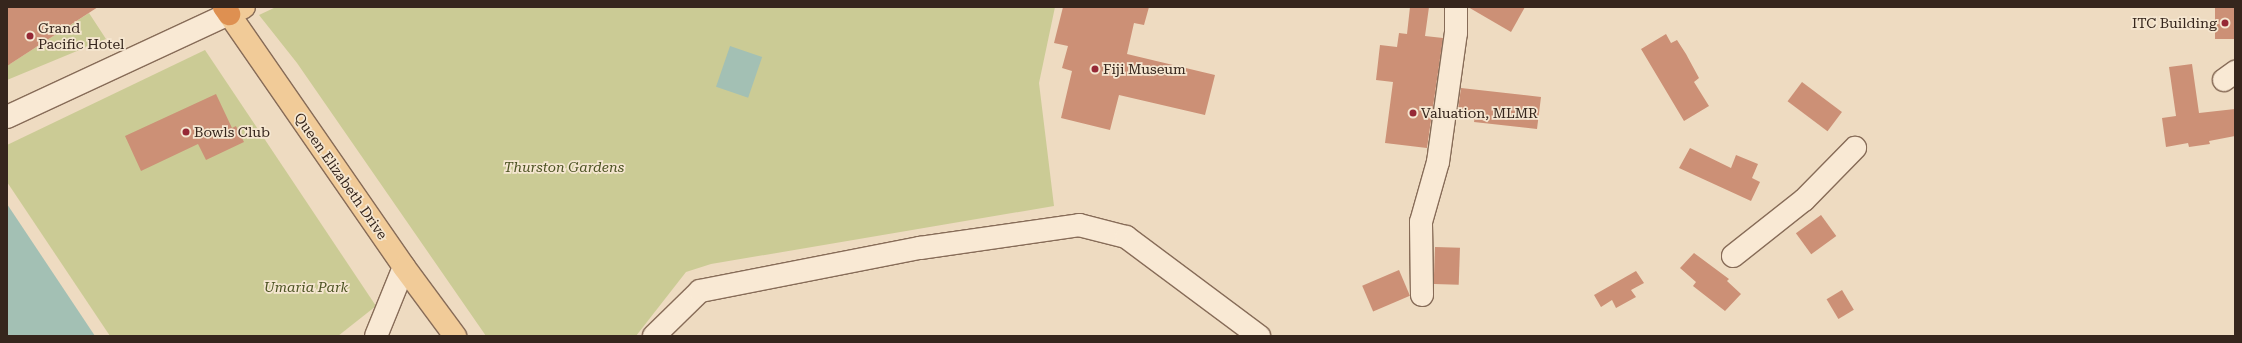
<!DOCTYPE html>
<style>
body{margin:0}
#map{position:relative;width:2242px;height:343px;overflow:hidden;background:#eedbc1;font-family:"Roboto Serif",serif}
div>[style]{position:absolute}
.green>*{inset:0;background:#cbcb95}
.water>*{inset:0;background:#a3c0b4;transform-origin:0 0}
.building>*{inset:0;background:#cc9076;transform-origin:0 0}
.roads{filter:drop-shadow(1px 0 #876c58) drop-shadow(-1px 0 #876c58) drop-shadow(0 1px #876c58) drop-shadow(0 -1px #876c58)}
.minor>*{height:22px;margin:-11px;padding:0 11px;transform-origin:11px;border-radius:11px;background:#f9e9d4}
.major>*{height:22px;margin:-11px;padding:0 11px;transform-origin:11px;border-radius:11px;background:#f1cb98}
.highway>*{height:22px;margin:-11px;padding:0 11px;transform-origin:11px;border-radius:11px;background:#de9051}
.dots>*{width:11px;height:11px;translate:-50% -50%;box-sizing:border-box;border:2px solid #f5e6d0;border-radius:50%}
span{translate:-50% -50%;white-space:nowrap;text-align:center;line-height:1.15;-webkit-text-stroke:3.5px #f5e6d0;paint-order:stroke}
.poi-label{font-size:14px;color:#36261d}
.right{translate:-100% -50%;text-align:right}
.left{translate:0 -50%;text-align:left}
.park-label{font-size:14px;color:#4c5323;font-style:italic}
.street-label{font-size:14px;color:#36261d}
.frame{position:absolute;inset:0;border:8px solid #36261d;pointer-events:none}
</style>
<div id="map">
<div class="green">
<i style="clip-path:polygon(276px 7px,1055px 7px,1039px 83px,1054px 206px,711px 264px,686px 272px,636px 336px,486px 336px,297px 63px,259px 15px)"></i>
<i style="clip-path:polygon(89px 13px,106px 39px,7px 80px,7px 60px,10px 64px)"></i>
<i style="clip-path:polygon(205px 50px,376px 306px,338px 336px,110px 336px,7px 182px,7px 145px)"></i>
</div>
<div class="water">
<i style="left:730px;top:46px;width:34px;height:43px;rotate:19deg"></i>
<i style="clip-path:polygon(7px 204px,95px 336px,7px 336px)"></i>
</div>
<div class="building">
<i style="clip-path:polygon(7px 7px,98px 7px,7px 66px)"></i>
<i style="clip-path:polygon(1063px 7px,1149px 7px,1144px 25px,1134px 23px,1127px 54px,1215px 75px,1205px 115px,1119px 95px,1110px 130px,1061px 118px,1072px 71px,1062px 68px,1068px 46px,1054px 43px)"></i>
<i style="clip-path:polygon(1410px 7px,1429px 7px,1425px 36px,1443px 38px,1427px 148px,1385px 143px,1393px 82px,1376px 80px,1380px 45px,1397px 47px,1399px 33px,1407px 34px)"></i>
<i style="clip-path:polygon(1468px 7px,1525px 7px,1511px 32px)"></i>
<i style="left:2215px;top:7px;width:20px;height:32px"></i>
<i style="clip-path:polygon(1666px 34px,1671px 43px,1677px 40px,1686px 54px,1699px 78px,1694px 82px,1709px 106px,1684px 121px,1641px 49px)"></i>
<i style="clip-path:polygon(2192px 64px,2199px 113px,2235px 109px,2235px 136px,2209px 141px,2210px 144px,2189px 147px,2188px 143px,2166px 147px,2162px 118px,2176px 116px,2169px 67px)"></i>
<i style="left:1802px;top:82px;width:50px;height:24px;rotate:37deg"></i>
<i style="clip-path:polygon(1461px 88px,1541px 97px,1537px 129px,1474px 122px,1476px 111px,1458px 109px)"></i>
<i style="clip-path:polygon(216px 94px,232px 128px,236px 126px,244px 142px,206px 160px,198px 144px,141px 171px,125px 136px)"></i>
<i style="clip-path:polygon(1690px 148px,1731px 168px,1736px 155px,1758px 164px,1752px 178px,1760px 182px,1751px 201px,1679px 168px)"></i>
<i style="left:1821px;top:215px;width:26px;height:31px;rotate:54deg"></i>
<i style="left:1435px;top:247px;width:25px;height:37px;rotate:2deg"></i>
<i style="clip-path:polygon(1694px 253px,1729px 279px,1727px 281px,1741px 294px,1725px 311px,1693px 286px,1696px 282px,1680px 268px)"></i>
<i style="left:1399px;top:270px;width:28px;height:40px;rotate:67deg"></i>
<i style="clip-path:polygon(1636px 271px,1644px 283px,1631px 290px,1636px 297px,1616px 308px,1612px 300px,1601px 307px,1594px 295px)"></i>
<i style="left:1842px;top:290px;width:23px;height:18px;rotate:59deg"></i>
</div>
<div class="roads">
<div class="minor">
<i style="left:2224px;top:80px;width:14px;rotate:-36deg"></i>
<i style="left:7px;top:117px;width:245px;rotate:-24.9deg"></i>
<i style="left:1733px;top:256px;width:90px;rotate:-38.3deg"></i>
<i style="left:1804px;top:200px;width:73px;rotate:-45.6deg"></i>
<i style="left:1422px;top:295px;width:73px;rotate:-90.8deg"></i>
<i style="left:1421px;top:222px;width:62px;rotate:-74.2deg"></i>
<i style="left:1438px;top:162px;width:130px;rotate:-82.1deg"></i>
<i style="left:1456px;top:33px;width:26px;rotate:-90deg"></i>
<i style="left:376px;top:336px;width:74px;rotate:-67.9deg"></i>
<i style="left:654px;top:336px;width:64px;rotate:-44.4deg"></i>
<i style="left:700px;top:291px;width:224px;rotate:-11.1deg"></i>
<i style="left:920px;top:248px;width:161px;rotate:-8.2deg"></i>
<i style="left:1079px;top:225px;width:49px;rotate:14.3deg"></i>
<i style="left:1126px;top:237px;width:166px;rotate:36.7deg"></i>
</div>
<div class="major">
<i style="left:244px;top:7px;width:17px;rotate:155deg"></i>
<i style="left:229px;top:14px;width:308px;rotate:55.3deg"></i>
<i style="left:404px;top:267px;width:86px;rotate:53.5deg"></i>
</div>
<div class="highway">
<i style="left:224px;top:7px;width:9px;rotate:54deg"></i>
</div>
</div>
<div class="dots">
<i style="left:2225px;top:23px;background:#962936"></i>
<i style="left:30px;top:36px;background:#962936"></i>
<i style="left:1095px;top:69px;background:#962936"></i>
<i style="left:1413px;top:113px;background:#962936"></i>
<i style="left:186px;top:132px;background:#962936"></i>
</div>
<div class="poi-label">
<span class="right" style="left:2217px;top:23px">ITC Building</span>
<span class="left" style="left:38px;top:36px">Grand<br>Pacific Hotel</span>
<span class="left" style="left:1103px;top:69px">Fiji Museum</span>
<span class="left" style="left:1421px;top:113px">Valuation, MLMR</span>
<span class="left" style="left:194px;top:132px">Bowls Club</span>
</div>
<div class="park-label">
<span style="left:564px;top:167px">Thurston Gardens</span>
<span style="left:306px;top:287px">Umaria Park</span>
</div>
<div class="street-label">
<span style="left:341px;top:176px;rotate:55deg">Queen Elizabeth Drive</span>
</div>
<div class="frame"></div>
</div>
